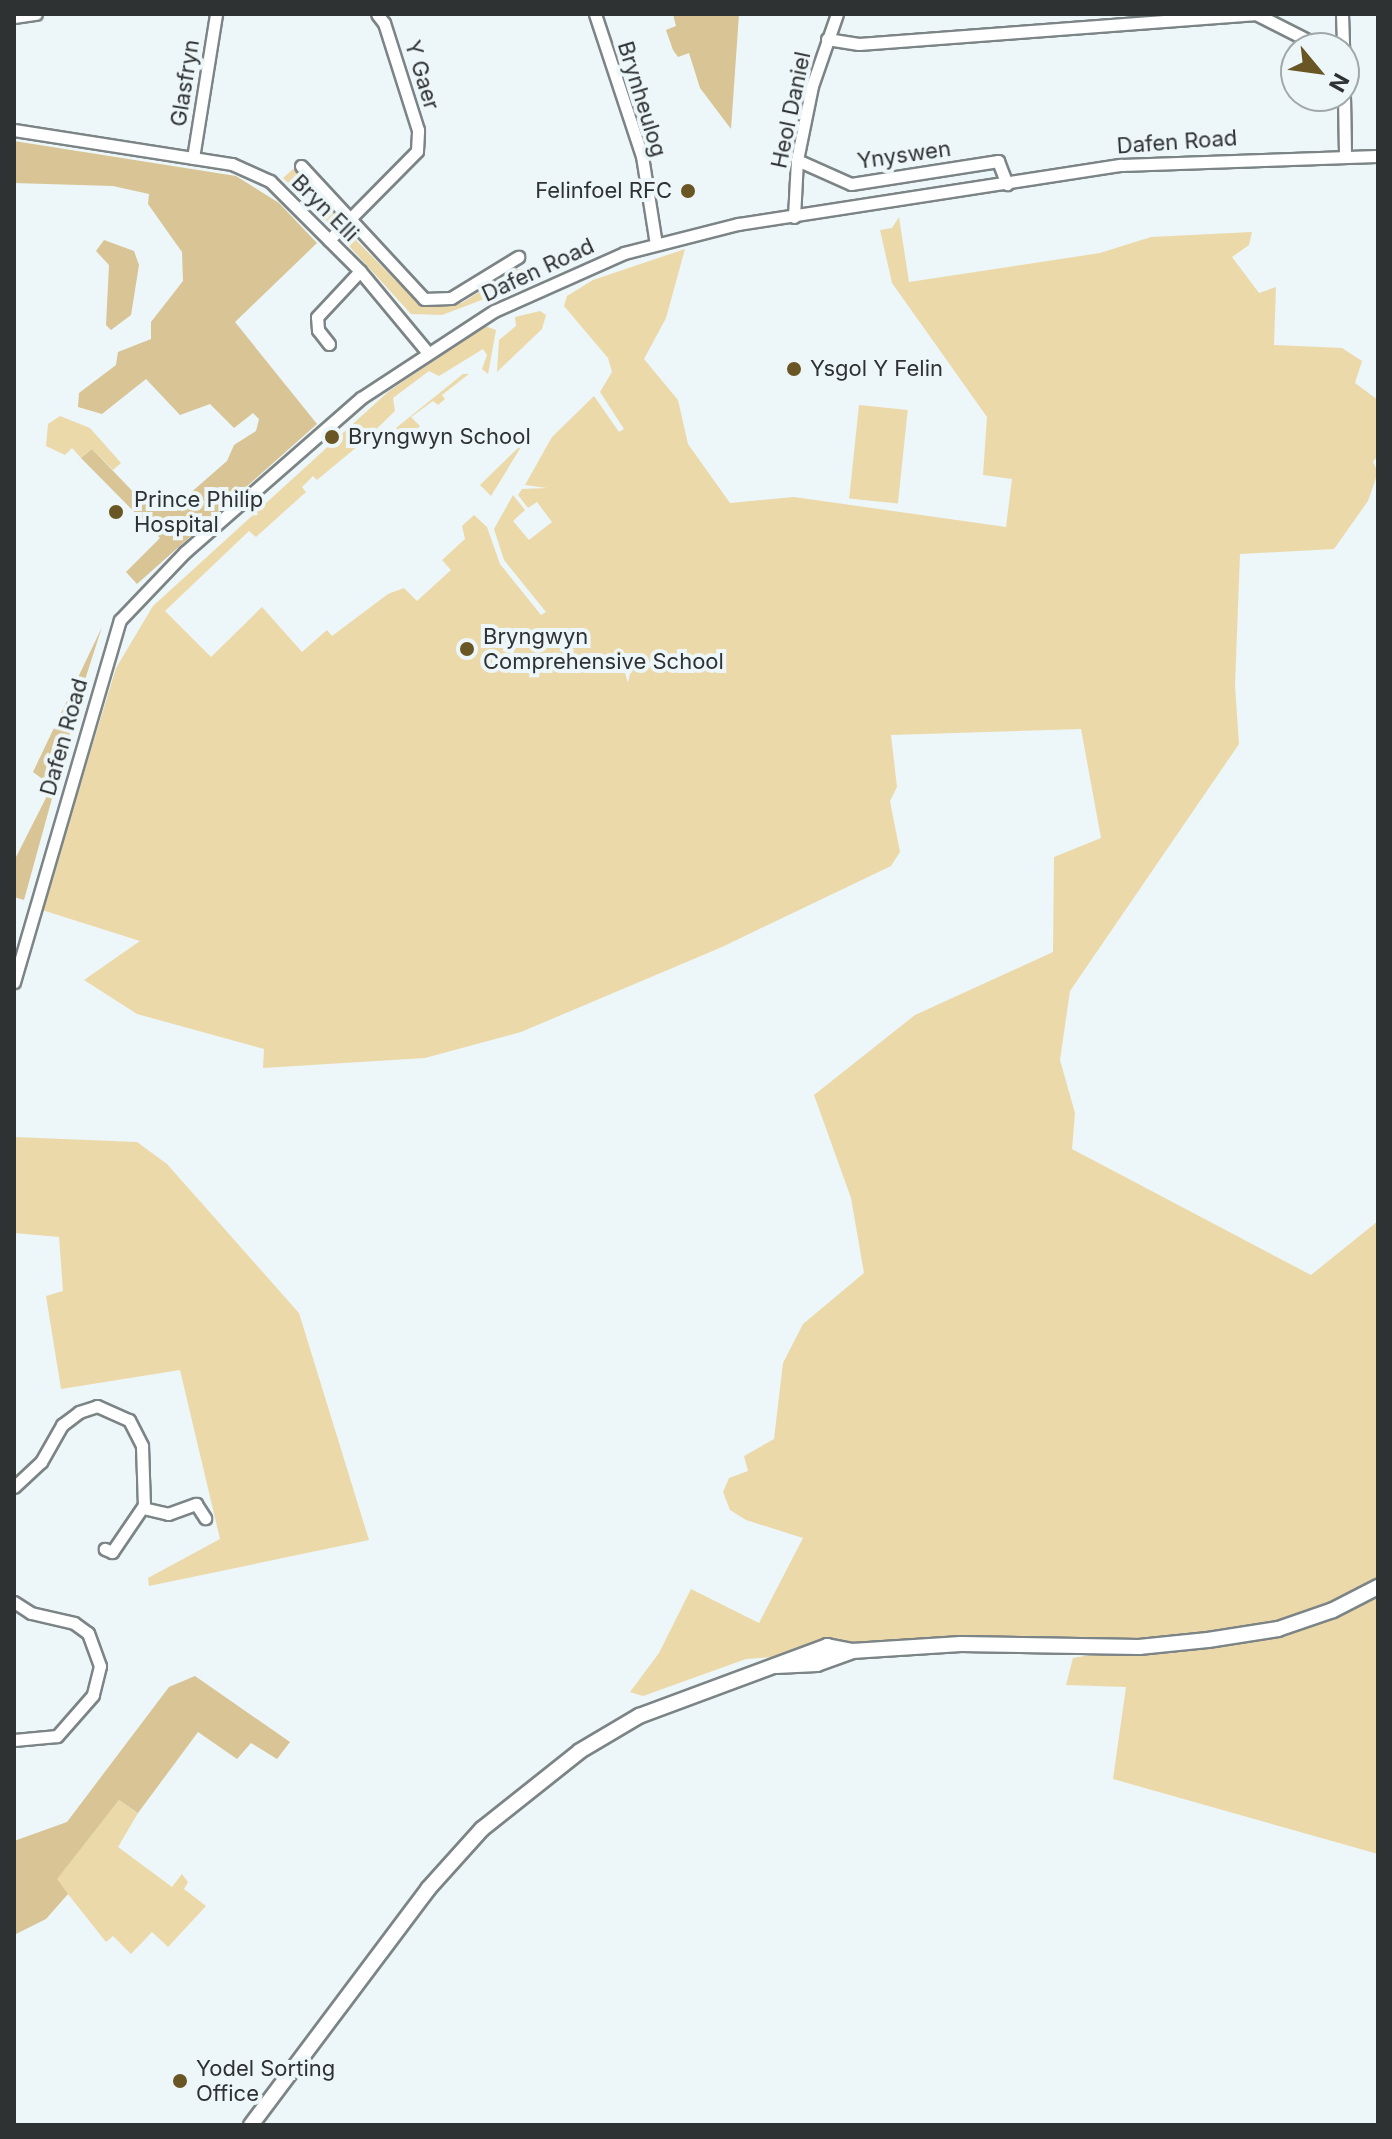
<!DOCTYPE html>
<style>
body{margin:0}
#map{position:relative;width:1392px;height:2139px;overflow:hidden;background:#edf6f8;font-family:Inter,sans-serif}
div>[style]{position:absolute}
.green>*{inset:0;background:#ecd9aa;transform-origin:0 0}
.forest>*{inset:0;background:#d8c494}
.roads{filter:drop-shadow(2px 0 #7c8486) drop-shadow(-2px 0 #7c8486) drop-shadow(0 2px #7c8486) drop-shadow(0 -2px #7c8486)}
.minor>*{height:11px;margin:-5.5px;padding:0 5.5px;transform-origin:5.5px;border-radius:5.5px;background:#fff}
.major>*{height:14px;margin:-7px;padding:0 7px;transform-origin:7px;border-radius:7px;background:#fff}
.dots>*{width:22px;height:22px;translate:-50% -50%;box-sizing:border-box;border:4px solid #edf6f8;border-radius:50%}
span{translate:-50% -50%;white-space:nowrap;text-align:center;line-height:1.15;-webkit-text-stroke:8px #edf6f8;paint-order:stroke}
.street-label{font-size:22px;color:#2f3233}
.poi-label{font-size:22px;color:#2f3233}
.right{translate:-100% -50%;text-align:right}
.left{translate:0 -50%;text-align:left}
.frame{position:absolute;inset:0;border:16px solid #2f3233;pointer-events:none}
.north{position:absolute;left:1280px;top:32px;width:80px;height:80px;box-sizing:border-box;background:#edf6f8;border:2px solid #a1a8a9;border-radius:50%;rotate:119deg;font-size:22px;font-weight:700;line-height:32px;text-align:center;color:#2f3233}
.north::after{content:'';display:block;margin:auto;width:28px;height:36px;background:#695624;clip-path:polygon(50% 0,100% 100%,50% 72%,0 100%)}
</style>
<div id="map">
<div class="green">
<i style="clip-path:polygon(293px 169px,337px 216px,333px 228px,283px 178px)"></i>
<i style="clip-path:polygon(899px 217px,909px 282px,1100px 253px,1151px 237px,1252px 232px,1249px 245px,1232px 257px,1259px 293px,1276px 287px,1274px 345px,1342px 348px,1362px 361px,1355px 383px,1378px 400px,1378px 455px,1373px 462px,1378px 472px,1368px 501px,1334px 549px,1240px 554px,1235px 686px,1239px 744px,1070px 991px,1060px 1060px,1075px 1113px,1072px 1149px,1311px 1275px,1378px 1221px,1378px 1854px,1113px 1779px,1126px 1687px,1066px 1685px,1073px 1658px,1129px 1648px,852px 1651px,746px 1659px,643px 1696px,630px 1692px,659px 1653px,691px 1589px,759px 1623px,803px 1538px,746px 1520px,730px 1510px,723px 1492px,729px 1478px,748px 1471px,744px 1456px,774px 1439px,783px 1363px,803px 1324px,864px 1273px,851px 1198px,814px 1095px,915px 1015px,1053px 952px,1054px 857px,1101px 838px,1081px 729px,891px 735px,897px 787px,890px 801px,900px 852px,891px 866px,722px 947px,521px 1032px,425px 1058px,263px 1068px,264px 1049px,137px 1014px,84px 980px,140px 941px,42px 910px,116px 668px,153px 606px,389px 391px,485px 326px,496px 330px,488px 374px,482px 369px,487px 355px,483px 349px,439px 376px,429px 371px,393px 398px,395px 411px,364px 441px,317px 480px,313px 476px,302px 487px,306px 492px,256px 537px,249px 531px,165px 611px,211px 657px,262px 607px,302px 652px,327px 630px,332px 636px,388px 594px,404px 588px,417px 601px,451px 570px,442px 560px,465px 539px,462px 526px,474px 515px,487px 527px,500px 564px,541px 615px,546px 612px,504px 560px,494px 529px,513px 495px,525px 510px,513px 521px,529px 540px,552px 522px,537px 502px,528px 508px,518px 495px,522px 489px,547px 488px,525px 485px,552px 437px,594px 396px,619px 432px,624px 429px,600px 392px,612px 372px,608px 358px,564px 306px,567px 296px,593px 280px,685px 249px,666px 318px,644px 359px,678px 400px,688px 444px,730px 503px,794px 497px,1006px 527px,1012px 479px,983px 475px,987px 417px,892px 283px,880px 230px,892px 228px)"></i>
<i style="clip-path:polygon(347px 231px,410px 295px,432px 306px,462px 303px,514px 269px,530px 269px,537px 279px,442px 315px,411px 314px,340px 236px)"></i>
<i style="clip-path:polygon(540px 311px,546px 315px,542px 329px,497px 372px,499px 340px,516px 326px,515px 317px)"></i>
<i style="clip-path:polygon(463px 374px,469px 374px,442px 395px,445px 399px,438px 405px,433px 401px,411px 417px,420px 426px,406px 439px,396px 428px)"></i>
<i style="left:859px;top:405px;width:49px;height:94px;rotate:6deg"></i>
<i style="clip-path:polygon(60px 416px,90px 428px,121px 463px,113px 470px,92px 449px,81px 458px,72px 448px,65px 455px,46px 446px,48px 424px)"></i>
<i style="clip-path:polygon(524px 442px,491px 496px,480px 485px)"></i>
<i style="clip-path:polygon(14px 1137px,137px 1142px,167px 1164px,299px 1313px,369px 1540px,149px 1586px,148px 1578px,220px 1539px,180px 1370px,61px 1389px,46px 1296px,63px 1291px,59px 1237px,14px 1233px)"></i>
<i style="clip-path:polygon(119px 1800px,138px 1813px,118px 1847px,172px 1887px,182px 1874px,188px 1882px,184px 1889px,206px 1906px,168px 1947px,152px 1932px,131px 1954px,113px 1936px,106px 1942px,56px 1879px)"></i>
</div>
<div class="forest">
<i style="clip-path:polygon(673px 14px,739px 14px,731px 129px,700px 88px,689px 53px,678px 57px,673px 50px,666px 30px,676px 26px)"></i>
<i style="clip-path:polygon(14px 141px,236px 176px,279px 203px,317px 243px,235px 322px,317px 424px,137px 584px,126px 572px,160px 538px,81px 458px,92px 449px,140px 499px,147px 492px,158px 501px,180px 502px,227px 461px,234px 445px,256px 431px,259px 419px,253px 413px,234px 428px,210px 404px,180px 415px,146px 379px,102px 414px,78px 407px,79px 393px,116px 365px,118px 352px,151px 339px,151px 322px,183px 281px,182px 252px,148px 204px,149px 194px,113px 186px,14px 183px)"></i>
<i style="clip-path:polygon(104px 240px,134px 251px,139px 265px,131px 315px,111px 330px,106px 325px,109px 265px,96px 251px)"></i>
<i style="clip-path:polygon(102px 627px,83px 686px,24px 900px,14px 897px,14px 861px,52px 786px,33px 772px)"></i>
<i style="clip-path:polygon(195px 1676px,290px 1742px,277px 1759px,251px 1743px,237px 1759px,198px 1732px,138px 1813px,119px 1800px,57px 1879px,68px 1894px,46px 1919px,14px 1935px,14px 1841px,67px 1822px,169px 1687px)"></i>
</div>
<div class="roads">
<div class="minor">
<i style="left:595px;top:14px;width:150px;rotate:71.7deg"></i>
<i style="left:642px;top:156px;width:89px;rotate:81deg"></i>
<i style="left:1256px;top:14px;width:73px;rotate:26.9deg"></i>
<i style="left:1321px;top:47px;width:22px;rotate:-3deg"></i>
<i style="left:1342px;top:14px;width:34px;rotate:88deg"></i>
<i style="left:14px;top:17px;width:22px;rotate:-8deg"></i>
<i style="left:827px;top:39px;width:32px;rotate:9deg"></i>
<i style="left:859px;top:44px;width:399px;rotate:-4.3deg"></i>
<i style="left:1344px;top:96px;width:59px;rotate:89deg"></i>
<i style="left:14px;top:130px;width:221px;rotate:8.9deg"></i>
<i style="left:232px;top:164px;width:42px;rotate:24.1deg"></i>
<i style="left:270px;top:181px;width:127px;rotate:45deg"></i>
<i style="left:360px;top:271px;width:107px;rotate:50.3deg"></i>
<i style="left:193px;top:158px;width:146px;rotate:-80.9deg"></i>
<i style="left:797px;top:160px;width:59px;rotate:24deg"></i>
<i style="left:851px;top:184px;width:149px;rotate:-8.9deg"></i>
<i style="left:998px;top:161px;width:25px;rotate:69deg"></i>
<i style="left:301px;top:166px;width:181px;rotate:47.2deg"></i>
<i style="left:424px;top:299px;width:27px;rotate:-2deg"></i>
<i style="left:451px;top:298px;width:79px;rotate:-31.5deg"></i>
<i style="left:794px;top:217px;width:57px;rotate:-87deg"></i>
<i style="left:797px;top:160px;width:76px;rotate:-78.5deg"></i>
<i style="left:812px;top:86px;width:76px;rotate:-70.9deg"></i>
<i style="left:329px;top:240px;width:125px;rotate:-45.3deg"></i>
<i style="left:417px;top:151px;width:21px;rotate:-87deg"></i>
<i style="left:418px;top:130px;width:112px;rotate:-107.6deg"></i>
<i style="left:384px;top:23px;width:11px;rotate:-128deg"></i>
<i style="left:329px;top:344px;width:18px;rotate:-128deg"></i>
<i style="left:318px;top:330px;width:13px;rotate:-94deg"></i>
<i style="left:317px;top:317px;width:63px;rotate:-46.9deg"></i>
<i style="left:14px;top:982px;width:377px;rotate:-73.7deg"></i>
<i style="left:120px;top:620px;width:94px;rotate:-46.3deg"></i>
<i style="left:185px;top:552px;width:234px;rotate:-41.2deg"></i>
<i style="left:361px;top:398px;width:159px;rotate:-33.2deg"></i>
<i style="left:494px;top:311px;width:142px;rotate:-24deg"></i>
<i style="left:624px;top:253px;width:118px;rotate:-14.3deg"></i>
<i style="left:738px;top:224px;width:387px;rotate:-8.8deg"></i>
<i style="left:1120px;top:165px;width:258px;rotate:-2deg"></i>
<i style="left:14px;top:1487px;width:37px;rotate:-43deg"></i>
<i style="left:41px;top:1462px;width:43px;rotate:-60.4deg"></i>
<i style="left:62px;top:1425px;width:21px;rotate:-37deg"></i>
<i style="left:79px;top:1412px;width:19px;rotate:-18deg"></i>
<i style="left:97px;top:1406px;width:35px;rotate:24deg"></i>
<i style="left:129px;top:1420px;width:29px;rotate:63deg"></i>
<i style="left:142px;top:1446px;width:59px;rotate:88.1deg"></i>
<i style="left:144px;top:1505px;width:57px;rotate:124.2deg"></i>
<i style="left:112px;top:1552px;width:8px;rotate:-157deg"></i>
<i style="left:143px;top:1508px;width:26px;rotate:13deg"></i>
<i style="left:168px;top:1514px;width:30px;rotate:-20deg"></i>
<i style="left:196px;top:1504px;width:17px;rotate:57deg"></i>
<i style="left:14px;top:1602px;width:20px;rotate:33deg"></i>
<i style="left:31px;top:1613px;width:44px;rotate:13.1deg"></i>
<i style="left:74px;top:1623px;width:17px;rotate:36deg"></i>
<i style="left:88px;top:1633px;width:35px;rotate:70deg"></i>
<i style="left:100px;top:1666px;width:30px;rotate:104deg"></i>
<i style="left:93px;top:1695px;width:55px;rotate:131.3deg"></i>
<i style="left:57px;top:1736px;width:43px;rotate:174.7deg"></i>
</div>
<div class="major">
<i style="left:776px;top:1666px;width:41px;rotate:-2.8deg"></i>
<i style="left:817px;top:1664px;width:37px;rotate:-20deg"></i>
<i style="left:251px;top:2125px;width:295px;rotate:-53.1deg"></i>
<i style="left:428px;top:1889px;width:81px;rotate:-48deg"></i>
<i style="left:482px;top:1829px;width:125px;rotate:-38.5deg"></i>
<i style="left:580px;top:1751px;width:69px;rotate:-30.7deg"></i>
<i style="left:639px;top:1716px;width:201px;rotate:-20.4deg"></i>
<i style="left:827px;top:1646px;width:25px;rotate:11deg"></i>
<i style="left:852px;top:1651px;width:109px;rotate:-3.7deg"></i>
<i style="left:961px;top:1644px;width:178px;rotate:1deg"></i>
<i style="left:1139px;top:1647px;width:69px;rotate:-5.8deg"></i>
<i style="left:1208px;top:1640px;width:71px;rotate:-8.9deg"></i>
<i style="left:1278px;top:1629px;width:58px;rotate:-19.1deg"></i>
<i style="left:1333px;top:1610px;width:51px;rotate:-27.1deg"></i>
</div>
</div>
<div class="dots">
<i style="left:688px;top:191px;background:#695624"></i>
<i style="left:794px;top:369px;background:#695624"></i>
<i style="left:332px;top:437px;background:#695624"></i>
<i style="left:116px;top:512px;background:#695624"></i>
<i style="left:467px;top:649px;background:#695624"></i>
<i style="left:180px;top:2081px;background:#695624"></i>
</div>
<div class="street-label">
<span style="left:422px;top:75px;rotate:73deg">Y Gaer</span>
<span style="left:185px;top:83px;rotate:-81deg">Glasfryn</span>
<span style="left:642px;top:99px;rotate:73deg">Brynheulog</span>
<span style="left:791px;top:110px;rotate:-78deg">Heol Daniel</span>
<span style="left:1177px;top:142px;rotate:-4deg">Dafen Road</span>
<span style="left:904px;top:155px;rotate:-8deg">Ynyswen</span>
<span style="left:325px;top:208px;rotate:45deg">Bryn Elli</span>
<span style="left:538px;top:270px;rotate:-25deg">Dafen Road</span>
<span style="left:64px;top:737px;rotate:-74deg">Dafen Road</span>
</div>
<div class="poi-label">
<span class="right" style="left:672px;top:191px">Felinfoel RFC</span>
<span class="left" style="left:810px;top:369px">Ysgol Y Felin</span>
<span class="left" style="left:348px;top:437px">Bryngwyn School</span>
<span class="left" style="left:134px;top:512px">Prince Philip<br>Hospital</span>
<span class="left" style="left:483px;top:649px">Bryngwyn<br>Comprehensive School</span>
<span class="left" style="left:196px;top:2081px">Yodel Sorting<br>Office</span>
</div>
<div class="frame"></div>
<div class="north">N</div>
</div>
